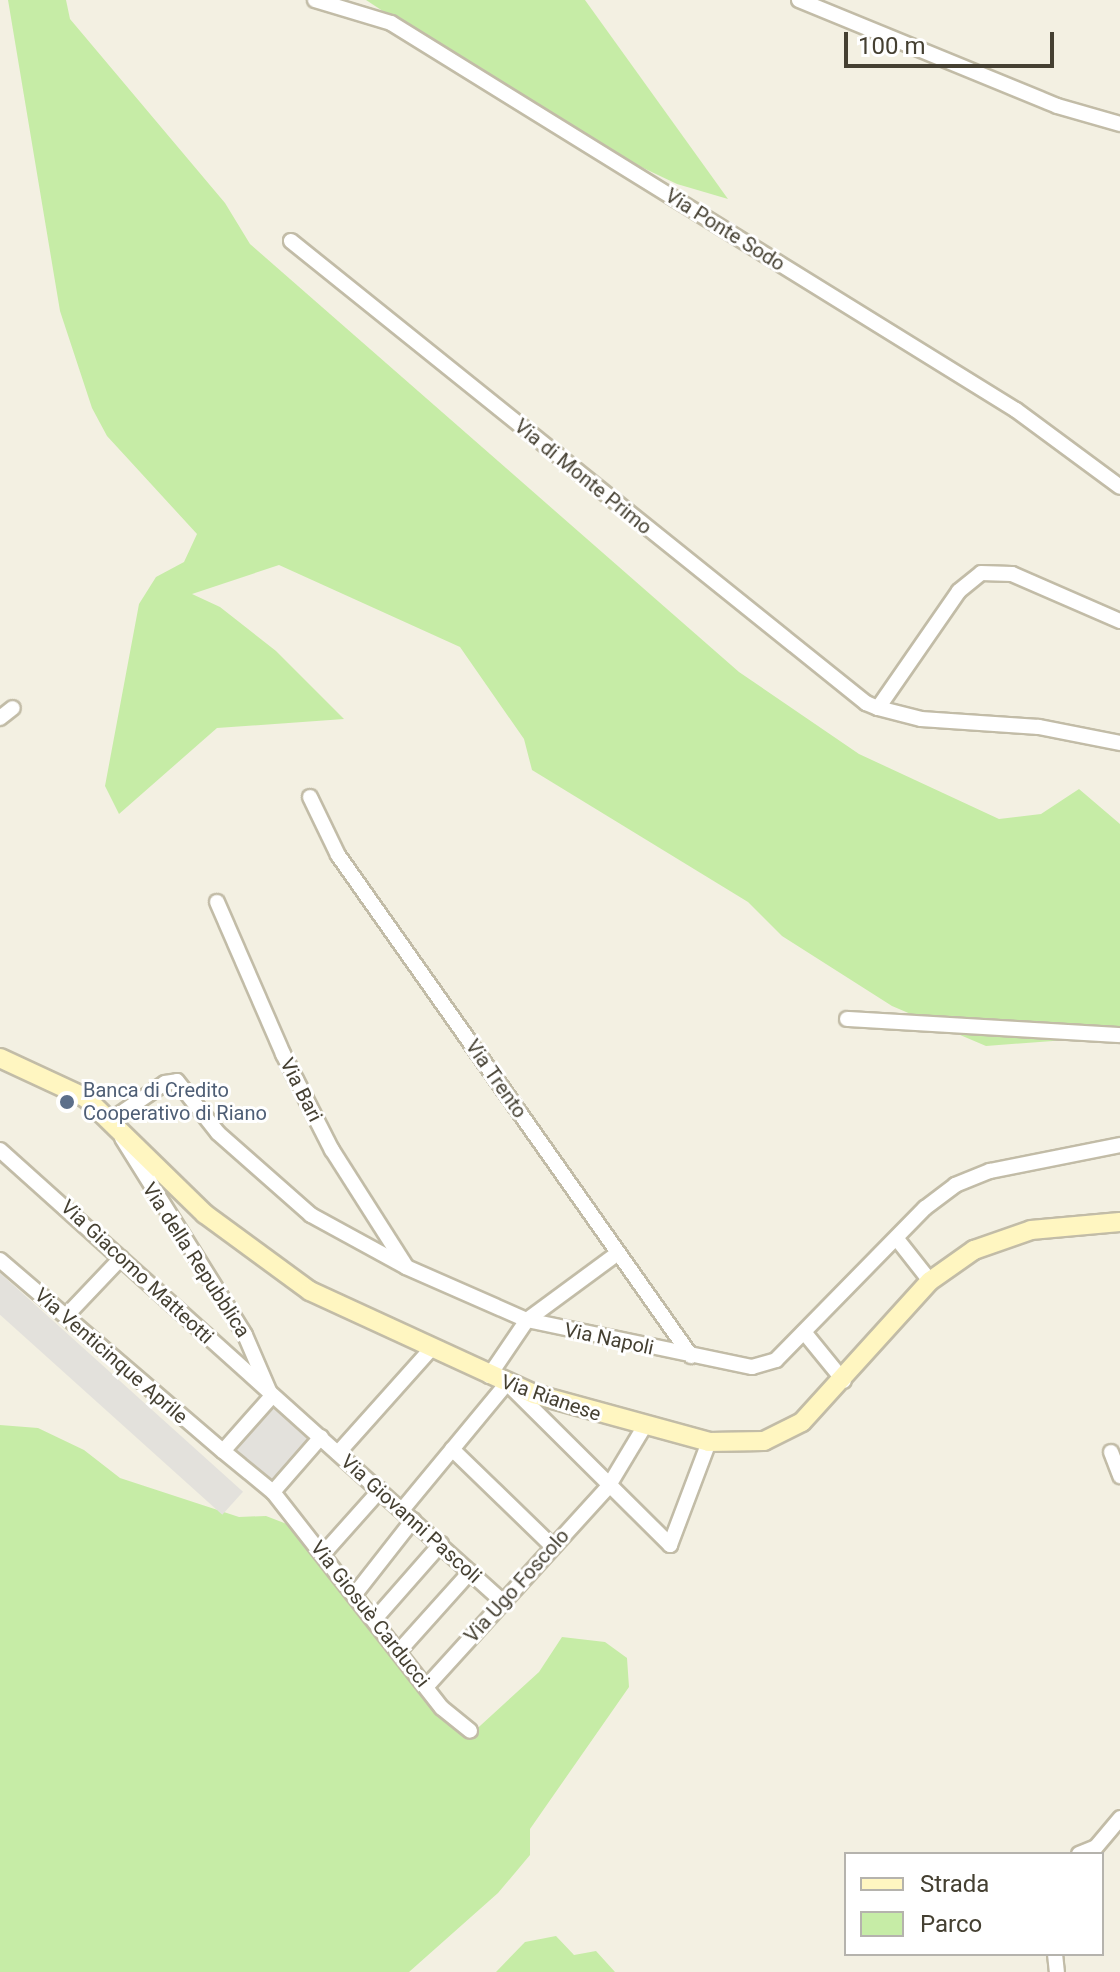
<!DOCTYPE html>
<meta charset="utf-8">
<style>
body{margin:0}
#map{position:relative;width:1120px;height:1972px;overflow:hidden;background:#f3f0e2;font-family:Roboto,sans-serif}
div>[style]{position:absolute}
.green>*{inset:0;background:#c6eca6}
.parking>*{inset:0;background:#e3e1dc;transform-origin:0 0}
.roads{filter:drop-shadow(2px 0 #c2bca7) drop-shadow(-2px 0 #c2bca7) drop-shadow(0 2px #c2bca7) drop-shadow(0 -2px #c2bca7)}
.minor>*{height:14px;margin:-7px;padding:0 7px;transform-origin:7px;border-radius:7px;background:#fff}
.secondary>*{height:18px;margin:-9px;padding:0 9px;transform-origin:9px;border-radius:9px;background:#fff6c1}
.dots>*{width:22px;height:22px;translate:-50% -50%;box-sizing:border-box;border:4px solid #fff;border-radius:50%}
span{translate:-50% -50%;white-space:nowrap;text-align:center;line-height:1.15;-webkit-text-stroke:6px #fff;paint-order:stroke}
.street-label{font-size:20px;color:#454032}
.service-label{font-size:20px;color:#4e5e75}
.left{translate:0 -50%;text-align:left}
.legend{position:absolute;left:844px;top:1852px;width:260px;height:104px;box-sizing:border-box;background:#fff;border:2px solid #b5b3ad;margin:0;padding:10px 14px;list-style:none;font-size:24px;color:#454032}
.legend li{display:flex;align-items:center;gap:16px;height:40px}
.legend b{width:40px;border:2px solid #b5b3ad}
.scale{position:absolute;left:844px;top:32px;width:210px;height:36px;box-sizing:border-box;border:4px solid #454032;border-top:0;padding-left:10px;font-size:24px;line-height:28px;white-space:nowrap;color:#454032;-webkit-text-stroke:6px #fff;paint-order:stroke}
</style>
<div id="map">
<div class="green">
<i style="clip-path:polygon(8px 0,66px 0,70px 19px,225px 203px,250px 244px,739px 672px,859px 754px,999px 819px,1041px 814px,1079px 789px,1120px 824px,1120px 1036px,986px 1046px,892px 1006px,782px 936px,748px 902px,532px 770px,524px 739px,460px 647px,279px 565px,192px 594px,220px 607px,276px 651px,344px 719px,217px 728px,119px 814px,105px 786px,139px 604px,156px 577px,184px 562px,197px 534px,107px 436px,92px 408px,60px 311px)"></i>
<i style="clip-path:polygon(366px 0,585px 0,728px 199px,677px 184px,565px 131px)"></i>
<i style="clip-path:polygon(0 1425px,38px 1428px,84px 1450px,120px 1478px,239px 1517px,266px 1516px,292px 1526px,426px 1700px,469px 1736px,539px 1672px,562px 1637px,605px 1642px,627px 1658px,629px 1687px,530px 1829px,530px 1855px,498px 1893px,409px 1972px,0 1972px)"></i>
<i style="clip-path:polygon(556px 1936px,574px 1955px,596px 1951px,615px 1972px,496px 1972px,525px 1942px)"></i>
</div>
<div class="parking">
<i style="left:0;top:1273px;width:327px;height:31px;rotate:42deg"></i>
<i style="left:273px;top:1408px;width:48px;height:56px;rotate:42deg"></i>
</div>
<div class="roads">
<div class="minor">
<i style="left:315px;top:0;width:79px;rotate:16.8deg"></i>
<i style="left:391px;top:23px;width:735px;rotate:31.77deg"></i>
<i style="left:1016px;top:410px;width:129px;rotate:36.5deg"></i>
<i style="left:799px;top:0;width:279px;rotate:22.3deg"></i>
<i style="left:1057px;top:106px;width:66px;rotate:15.9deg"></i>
<i style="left:291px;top:241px;width:738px;rotate:38.78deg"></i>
<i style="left:866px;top:703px;width:13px;rotate:23deg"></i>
<i style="left:878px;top:708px;width:142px;rotate:-55.3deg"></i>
<i style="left:959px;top:591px;width:28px;rotate:-39deg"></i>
<i style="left:981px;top:573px;width:31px;rotate:2deg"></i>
<i style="left:1012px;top:574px;width:118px;rotate:23.5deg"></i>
<i style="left:878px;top:708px;width:44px;rotate:14.3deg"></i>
<i style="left:921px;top:719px;width:118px;rotate:3.9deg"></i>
<i style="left:1039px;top:727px;width:83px;rotate:11.2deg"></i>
<i style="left:0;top:718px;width:16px;rotate:-38deg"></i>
<i style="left:310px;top:797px;width:64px;rotate:64.2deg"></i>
<i style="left:338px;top:855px;width:613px;rotate:54.83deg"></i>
<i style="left:217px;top:902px;width:166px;rotate:66.5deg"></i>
<i style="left:283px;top:1054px;width:108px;rotate:63deg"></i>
<i style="left:332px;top:1150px;width:138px;rotate:57.5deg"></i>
<i style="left:847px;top:1019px;width:273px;rotate:3.4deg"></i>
<i style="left:111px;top:1120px;width:65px;rotate:-34.4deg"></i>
<i style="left:165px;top:1083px;width:12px;rotate:-9deg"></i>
<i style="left:177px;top:1081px;width:66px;rotate:51.7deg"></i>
<i style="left:218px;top:1133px;width:124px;rotate:41.4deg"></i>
<i style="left:311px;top:1215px;width:108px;rotate:28.7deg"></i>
<i style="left:406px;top:1267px;width:132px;rotate:23.7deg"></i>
<i style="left:527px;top:1320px;width:230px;rotate:11.8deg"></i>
<i style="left:752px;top:1367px;width:25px;rotate:-16deg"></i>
<i style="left:776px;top:1360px;width:213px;rotate:-45.6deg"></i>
<i style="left:925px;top:1208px;width:38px;rotate:-37deg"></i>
<i style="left:955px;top:1185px;width:38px;rotate:-22deg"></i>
<i style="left:990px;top:1171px;width:133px;rotate:-11.3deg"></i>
<i style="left:122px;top:1138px;width:232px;rotate:58deg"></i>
<i style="left:245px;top:1335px;width:63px;rotate:66.7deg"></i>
<i style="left:0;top:1150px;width:673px;rotate:41.93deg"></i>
<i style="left:897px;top:1239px;width:53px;rotate:51.8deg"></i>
<i style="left:0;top:1260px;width:294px;rotate:40.6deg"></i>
<i style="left:66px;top:1316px;width:80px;rotate:-46.5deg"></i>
<i style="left:804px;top:1332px;width:63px;rotate:50.8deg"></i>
<i style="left:489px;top:1376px;width:68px;rotate:-55.8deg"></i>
<i style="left:527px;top:1320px;width:113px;rotate:-36.4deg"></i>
<i style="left:271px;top:1397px;width:72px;rotate:131.6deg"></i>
<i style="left:223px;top:1451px;width:65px;rotate:39.4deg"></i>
<i style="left:273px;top:1492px;width:73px;rotate:-48.9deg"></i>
<i style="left:452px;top:1449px;width:139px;rotate:44.1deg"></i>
<i style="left:1111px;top:1452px;width:26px;rotate:69deg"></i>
<i style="left:338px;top:1453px;width:138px;rotate:-48.2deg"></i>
<i style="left:273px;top:1492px;width:274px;rotate:52deg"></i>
<i style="left:442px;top:1708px;width:36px;rotate:39deg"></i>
<i style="left:402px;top:1510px;width:165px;rotate:-50.4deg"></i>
<i style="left:507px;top:1383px;width:230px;rotate:44.8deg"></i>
<i style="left:670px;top:1545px;width:110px;rotate:-69.3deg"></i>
<i style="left:323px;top:1554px;width:86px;rotate:-48.3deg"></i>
<i style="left:355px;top:1594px;width:94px;rotate:-51.9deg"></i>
<i style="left:375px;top:1619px;width:100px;rotate:-48.7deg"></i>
<i style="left:400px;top:1650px;width:105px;rotate:-48.1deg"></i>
<i style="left:427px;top:1686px;width:269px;rotate:-47.7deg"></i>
<i style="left:608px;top:1487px;width:70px;rotate:-59deg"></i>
<i style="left:1079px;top:1854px;width:18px;rotate:-22deg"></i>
<i style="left:1096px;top:1847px;width:38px;rotate:-50deg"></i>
<i style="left:1055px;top:1954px;width:18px;rotate:84deg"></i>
</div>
<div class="secondary">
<i style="left:0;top:1058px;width:95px;rotate:24.9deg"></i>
<i style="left:86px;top:1098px;width:166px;rotate:44.3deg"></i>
<i style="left:205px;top:1214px;width:130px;rotate:36.3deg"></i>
<i style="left:310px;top:1291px;width:247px;rotate:24.7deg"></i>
<i style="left:534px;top:1394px;width:181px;rotate:15.3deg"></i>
<i style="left:709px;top:1442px;width:55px;rotate:-1deg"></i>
<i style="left:764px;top:1441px;width:42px;rotate:-26.6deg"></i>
<i style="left:802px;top:1422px;width:190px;rotate:-47.8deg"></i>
<i style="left:930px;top:1281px;width:54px;rotate:-35.2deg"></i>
<i style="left:974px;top:1250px;width:60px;rotate:-19.3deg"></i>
<i style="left:1031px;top:1230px;width:89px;rotate:-5.1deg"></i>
</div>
</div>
<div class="dots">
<i style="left:67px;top:1102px;background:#5c6f8a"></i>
</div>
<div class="street-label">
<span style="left:725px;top:230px;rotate:32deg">Via Ponte Sodo</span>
<span style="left:583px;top:477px;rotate:39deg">Via di Monte Primo</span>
<span style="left:496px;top:1079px;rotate:55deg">Via Trento</span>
<span style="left:301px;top:1090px;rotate:63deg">Via Bari</span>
<span style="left:196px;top:1260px;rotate:57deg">Via della Repubblica</span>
<span style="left:137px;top:1272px;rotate:43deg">Via Giacomo Matteotti</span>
<span style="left:609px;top:1339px;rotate:12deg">Via Napoli</span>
<span style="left:111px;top:1356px;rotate:41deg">Via Venticinque Aprile</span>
<span style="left:551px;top:1398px;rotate:19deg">Via Rianese</span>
<span style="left:411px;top:1519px;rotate:42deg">Via Giovanni Pascoli</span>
<span style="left:517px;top:1586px;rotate:-48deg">Via Ugo Foscolo</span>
<span style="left:370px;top:1614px;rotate:52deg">Via Giosuè Carducci</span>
</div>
<div class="service-label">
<span class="left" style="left:83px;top:1102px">Banca di Credito<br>Cooperativo di Riano</span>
</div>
<ul class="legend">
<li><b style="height:10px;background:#fff6c1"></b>Strada</li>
<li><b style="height:22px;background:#c6eca6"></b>Parco</li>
</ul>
<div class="scale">100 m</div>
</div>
